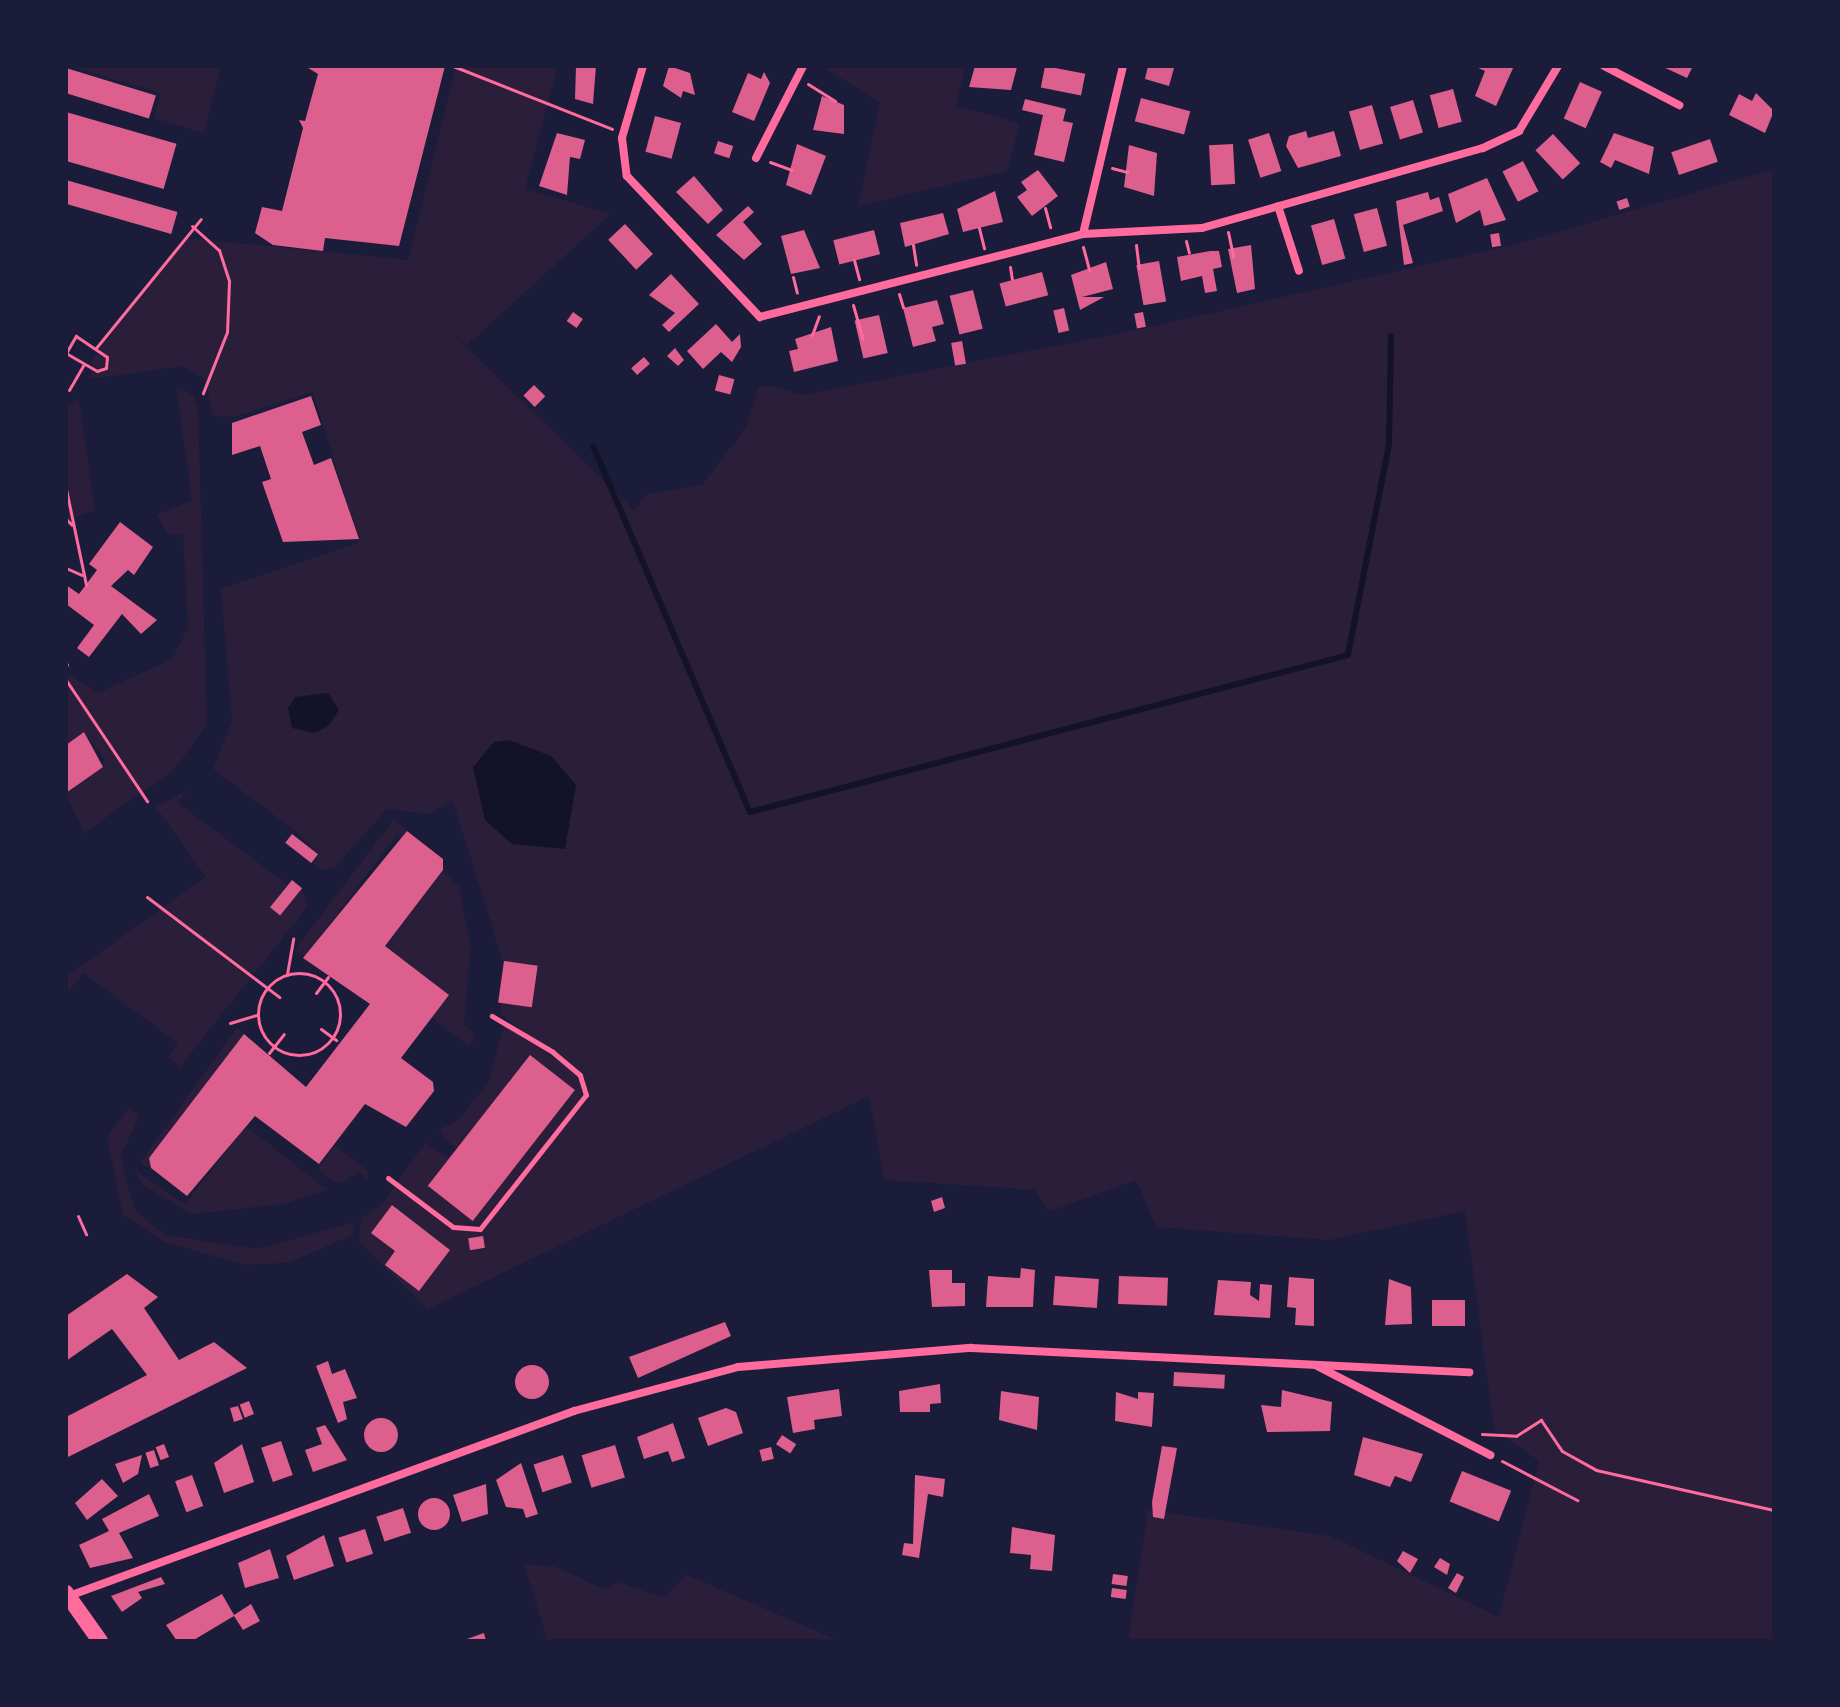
<!DOCTYPE html>
<style>
body{margin:0}
#map{position:relative;width:1840px;height:1707px;overflow:hidden;background:#1b1b3a;font-family:Lora,serif}
div>[style]{position:absolute}
.green>*{inset:0;background:#2a1e3b}
.water>*{inset:0;background:#12122b}
.stream>*{height:6px;margin:-3px;padding:0 3px;transform-origin:3px;border-radius:3px;background:#12122b}
.building>*{inset:0;background:#dd5f8e;transform-origin:0 0}
.round{border-radius:50%}
.path>*{height:3px;margin:-1.5px;padding:0 1.5px;transform-origin:1.5px;border-radius:1.5px;background:#ff6b9d}
.path>.ring{margin:-1.5px;padding:0;box-sizing:content-box;background:none;border:3px solid #ff6b9d;border-radius:50%}
.service>*{height:5px;margin:-2.5px;padding:0 2.5px;transform-origin:2.5px;border-radius:2.5px;background:#ff6b9d}
.minor>*{height:8px;margin:-4px;padding:0 4px;transform-origin:4px;border-radius:4px;background:#ff6b9d}
.primary>*{height:16px;margin:-8px;padding:0 8px;transform-origin:8px;border-radius:8px;background:#ff6b9d}
span{translate:-50% -50%;white-space:nowrap;text-align:center;line-height:1.15;-webkit-text-stroke:6px #1b1b3a;paint-order:stroke}
.frame{position:absolute;inset:0;border:68px solid #1b1b3a;pointer-events:none}
</style>
<div id="map">
<div class="green">
<i style="clip-path:polygon(71px 66px,221px 66px,204px 133px,154px 118px,160px 93px)"></i>
<i style="clip-path:polygon(456px 66px,558px 66px,525px 189px,611px 214px,467px 345px,456px 337px,634px 510px,648px 494px,702px 485px,745px 429px,758px 388px,768px 385px,803px 395px,1141px 329px,1517px 244px,1774px 169px,1774px 1641px,1128px 1641px,1148px 1510px,1330px 1536px,1499px 1617px,1539px 1461px,1494px 1430px,1465px 1211px,1329px 1240px,1156px 1227px,1136px 1180px,1048px 1212px,1035px 1190px,884px 1180px,869px 1096px,428px 1309px,359px 1242px,361px 1218px,382px 1204px,425px 1143px,448px 1157px,455px 1149px,439px 1130px,458px 1120px,488px 1083px,504px 1025px,582px 1076px,500px 1014px,503px 962px,453px 801px,428px 814px,387px 809px,334px 868px,323px 870px,312px 863px,319px 854px,294px 830px,213px 769px,232px 720px,221px 589px,359px 543px,313px 392px,233px 417px,212px 416px,206px 380px,183px 366px,90px 379px,92px 360px,185px 238px,408px 260px)"></i>
<i style="clip-path:polygon(822px 66px,965px 66px,956px 106px,1020px 123px,1007px 171px,858px 206px,880px 103px)"></i>
<i style="clip-path:polygon(176px 387px,193px 395px,198px 407px,207px 724px,175px 769px,84px 833px,66px 795px,105px 760px,84px 732px,66px 745px,66px 672px,98px 693px,172px 659px,188px 627px,183px 534px,169px 535px,157px 515px,192px 500px)"></i>
<i style="clip-path:polygon(79px 399px,95px 510px,66px 521px,66px 405px)"></i>
<i style="clip-path:polygon(186px 791px,178px 803px,287px 884px,271px 906px,280px 915px,302px 888px,308px 906px,180px 1067px,168px 1057px,178px 1043px,83px 973px,66px 995px,66px 977px,206px 877px,156px 807px)"></i>
<i style="clip-path:polygon(394px 819px,407px 831px,402px 838px,396px 836px,305px 957px,295px 950px)"></i>
<i style="clip-path:polygon(443px 871px,459px 887px,471px 947px,464px 1024px,476px 1036px,469px 1046px,432px 1018px,449px 995px,385px 947px)"></i>
<i style="clip-path:polygon(237px 1028px,245px 1035px,149px 1159px,151px 1168px,140px 1163px)"></i>
<i style="clip-path:polygon(129px 1107px,139px 1116px,121px 1156px,128px 1187px,135px 1210px,165px 1235px,257px 1249px,355px 1222px,353px 1235px,288px 1263px,246px 1265px,164px 1242px,123px 1215px,107px 1138px)"></i>
<i style="clip-path:polygon(246px 1126px,327px 1190px,284px 1204px,193px 1214px,142px 1185px,135px 1170px,185px 1204px)"></i>
<i style="clip-path:polygon(335px 1145px,368px 1171px,368px 1182px,360px 1172px,338px 1184px,318px 1170px)"></i>
<i style="clip-path:polygon(524px 1565px,554px 1566px,606px 1590px,618px 1582px,664px 1598px,687px 1575px,839px 1641px,537px 1641px,547px 1637px)"></i>
</div>
<div class="water">
<i style="clip-path:polygon(328px 693px,339px 710px,328px 726px,314px 733px,292px 728px,288px 708px,295px 697px)"></i>
<i style="clip-path:polygon(509px 740px,551px 756px,576px 785px,565px 849px,512px 844px,485px 820px,473px 767px,494px 742px)"></i>
</div>
<div class="stream">
<i style="left:593px;top:446px;width:398px;rotate:66.8deg"></i>
<i style="left:750px;top:812px;width:618px;rotate:-14.71deg"></i>
<i style="left:1348px;top:655px;width:215px;rotate:-79deg"></i>
<i style="left:1389px;top:444px;width:108px;rotate:-88.9deg"></i>
</div>
<div class="building">
<i style="clip-path:polygon(305px 66px,445px 66px,399px 246px,325px 238px,323px 251px,273px 245px,255px 233px,262px 207px,282px 211px,303px 128px,299px 120px,305px 121px,318px 74px)"></i>
<i style="clip-path:polygon(576px 66px,596px 66px,593px 104px,575px 99px)"></i>
<i style="clip-path:polygon(669px 66px,690px 73px,695px 95px,683px 91px,681px 98px,663px 86px)"></i>
<i style="clip-path:polygon(975px 66px,1017px 67px,1011px 90px,969px 87px)"></i>
<i style="left:1045px;top:66px;width:41px;height:22px;rotate:11deg"></i>
<i style="clip-path:polygon(1148px 66px,1174px 68px,1169px 86px,1145px 79px)"></i>
<i style="clip-path:polygon(1474px 66px,1514px 66px,1496px 106px,1475px 96px,1485px 71px)"></i>
<i style="clip-path:polygon(1661px 66px,1693px 66px,1687px 78px)"></i>
<i style="left:66px;top:68px;width:94px;height:24px;rotate:17deg"></i>
<i style="clip-path:polygon(764px 72px,770px 83px,754px 121px,732px 112px,748px 73px,761px 79px)"></i>
<i style="left:1580px;top:82px;width:24px;height:40px;rotate:24deg"></i>
<i style="left:1453px;top:89px;width:34px;height:24px;rotate:75deg"></i>
<i style="clip-path:polygon(1756px 93px,1774px 111px,1765px 133px,1729px 115px,1739px 94px,1752px 101px)"></i>
<i style="clip-path:polygon(822px 96px,844px 105px,844px 134px,813px 130px)"></i>
<i style="left:1141px;top:98px;width:51px;height:24px;rotate:15deg"></i>
<i style="clip-path:polygon(1025px 99px,1066px 109px,1063px 121px,1073px 123px,1064px 162px,1034px 155px,1043px 115px,1022px 110px)"></i>
<i style="left:1413px;top:100px;width:34px;height:24px;rotate:73deg"></i>
<i style="left:1372px;top:105px;width:40px;height:24px;rotate:74deg"></i>
<i style="left:66px;top:112px;width:115px;height:47px;rotate:16deg"></i>
<i style="left:655px;top:116px;width:27px;height:37px;rotate:15deg"></i>
<i style="clip-path:polygon(1306px 131px,1308px 138px,1334px 131px,1341px 156px,1298px 168px,1286px 146px,1289px 136px)"></i>
<i style="clip-path:polygon(557px 133px,585px 140px,580px 159px,570px 157px,567px 195px,539px 186px)"></i>
<i style="left:1269px;top:133px;width:40px;height:22px;rotate:72deg"></i>
<i style="clip-path:polygon(1614px 133px,1654px 147px,1649px 174px,1615px 160px,1611px 168px,1600px 162px)"></i>
<i style="left:1553px;top:134px;width:40px;height:24px;rotate:47deg"></i>
<i style="left:1710px;top:139px;width:24px;height:41px;rotate:71deg"></i>
<i style="left:718px;top:141px;width:16px;height:13px;rotate:18deg"></i>
<i style="clip-path:polygon(797px 144px,826px 156px,811px 195px,786px 185px)"></i>
<i style="left:1233px;top:144px;width:40px;height:24px;rotate:87deg"></i>
<i style="clip-path:polygon(1129px 145px,1157px 153px,1154px 196px,1124px 187px)"></i>
<i style="left:1523px;top:161px;width:34px;height:23px;rotate:63deg"></i>
<i style="clip-path:polygon(1038px 170px,1058px 196px,1032px 216px,1017px 197px,1027px 190px,1021px 182px)"></i>
<i style="clip-path:polygon(694px 176px,723px 210px,708px 224px,676px 192px)"></i>
<i style="clip-path:polygon(1487px 178px,1506px 220px,1484px 226px,1480px 210px,1456px 223px,1448px 194px)"></i>
<i style="left:66px;top:180px;width:116px;height:23px;rotate:16deg"></i>
<i style="clip-path:polygon(995px 191px,1003px 222px,963px 232px,957px 209px)"></i>
<i style="clip-path:polygon(1428px 192px,1430px 200px,1439px 197px,1443px 211px,1403px 225px,1413px 263px,1404px 265px,1396px 201px)"></i>
<i style="left:1627px;top:198px;width:9px;height:11px;rotate:72deg"></i>
<i style="clip-path:polygon(748px 206px,754px 212px,743px 222px,762px 244px,744px 260px,716px 235px)"></i>
<i style="left:1377px;top:208px;width:39px;height:24px;rotate:75deg"></i>
<i style="clip-path:polygon(943px 213px,949px 234px,905px 247px,900px 223px)"></i>
<i style="left:1334px;top:219px;width:41px;height:24px;rotate:74deg"></i>
<i style="left:625px;top:224px;width:41px;height:23px;rotate:47deg"></i>
<i style="clip-path:polygon(804px 230px,820px 268px,791px 274px,781px 236px)"></i>
<i style="left:874px;top:230px;width:25px;height:42px;rotate:76deg"></i>
<i style="left:1499px;top:233px;width:13px;height:9px;rotate:81deg"></i>
<i style="clip-path:polygon(1251px 245px,1255px 289px,1237px 293px,1228px 249px)"></i>
<i style="clip-path:polygon(1210px 251px,1219px 251px,1222px 267px,1213px 269px,1217px 291px,1205px 293px,1202px 276px,1181px 281px,1177px 257px)"></i>
<i style="left:1159px;top:261px;width:41px;height:23px;rotate:80deg"></i>
<i style="clip-path:polygon(1106px 262px,1113px 289px,1082px 297px,1104px 297px,1080px 310px,1071px 275px)"></i>
<i style="left:1042px;top:272px;width:24px;height:44px;rotate:75deg"></i>
<i style="clip-path:polygon(671px 274px,699px 304px,669px 332px,662px 325px,675px 313px,649px 295px)"></i>
<i style="left:973px;top:290px;width:40px;height:24px;rotate:76deg"></i>
<i style="clip-path:polygon(937px 300px,944px 324px,932px 327px,936px 341px,913px 347px,903px 308px)"></i>
<i style="left:1064px;top:308px;width:23px;height:11px;rotate:77deg"></i>
<i style="left:573px;top:312px;width:12px;height:11px;rotate:35deg"></i>
<i style="left:1143px;top:312px;width:15px;height:9px;rotate:79deg"></i>
<i style="left:879px;top:315px;width:39px;height:25px;rotate:77deg"></i>
<i style="clip-path:polygon(716px 324px,732px 342px,740px 334px,741px 347px,732px 362px,721px 352px,703px 369px,687px 351px)"></i>
<i style="clip-path:polygon(831px 327px,838px 361px,794px 372px,789px 351px,798px 349px,795px 339px)"></i>
<i style="left:962px;top:341px;width:23px;height:11px;rotate:80deg"></i>
<i style="clip-path:polygon(675px 348px,684px 360px,678px 366px,667px 356px)"></i>
<i style="left:644px;top:357px;width:9px;height:17px;rotate:49deg"></i>
<i style="left:719px;top:375px;width:16px;height:16px;rotate:15deg"></i>
<i style="left:534px;top:385px;width:16px;height:15px;rotate:45deg"></i>
<i style="clip-path:polygon(311px 396px,321px 425px,302px 432px,314px 465px,331px 458px,359px 539px,283px 542px,262px 482px,271px 479px,260px 446px,232px 455px,232px 423px)"></i>
<i style="clip-path:polygon(120px 522px,153px 547px,134px 575px,128px 570px,111px 586px,157px 620px,141px 634px,122px 614px,89px 657px,77px 648px,94px 625px,66px 604px,66px 585px,79px 594px,97px 570px,89px 564px)"></i>
<i style="clip-path:polygon(84px 732px,103px 767px,66px 793px,66px 745px)"></i>
<i style="clip-path:polygon(407px 831px,443px 859px,443px 870px,385px 946px,449px 995px,401px 1058px,433px 1082px,434px 1091px,406px 1127px,365px 1104px,319px 1164px,255px 1116px,187px 1196px,151px 1168px,149px 1158px,244px 1034px,306px 1087px,370px 1004px,303px 958px)"></i>
<i style="left:292px;top:834px;width:33px;height:11px;rotate:38deg"></i>
<i style="left:292px;top:880px;width:13px;height:35px;rotate:39deg"></i>
<i style="left:504px;top:961px;width:34px;height:42px;rotate:8deg"></i>
<i style="left:530px;top:1055px;width:57px;height:166px;rotate:38deg"></i>
<i style="clip-path:polygon(942px 1197px,945px 1208px,934px 1212px,931px 1201px)"></i>
<i style="clip-path:polygon(392px 1205px,450px 1250px,419px 1291px,385px 1265px,395px 1251px,371px 1233px)"></i>
<i style="left:483px;top:1236px;width:12px;height:15px;rotate:81deg"></i>
<i style="clip-path:polygon(1021px 1268px,1035px 1270px,1033px 1307px,986px 1307px,988px 1276px,1020px 1278px)"></i>
<i style="clip-path:polygon(929px 1270px,952px 1270px,952px 1283px,965px 1283px,965px 1306px,932px 1307px)"></i>
<i style="clip-path:polygon(127px 1274px,158px 1297px,144px 1308px,179px 1360px,214px 1342px,247px 1368px,68px 1457px,66px 1417px,147px 1375px,112px 1329px,66px 1361px,66px 1316px)"></i>
<i style="left:1055px;top:1276px;width:44px;height:29px;rotate:4deg"></i>
<i style="left:1119px;top:1276px;width:49px;height:28px;rotate:2deg"></i>
<i style="clip-path:polygon(1289px 1277px,1314px 1279px,1314px 1326px,1295px 1325px,1296px 1308px,1287px 1307px)"></i>
<i style="clip-path:polygon(1389px 1279px,1411px 1287px,1412px 1324px,1385px 1325px)"></i>
<i style="clip-path:polygon(1218px 1280px,1251px 1282px,1250px 1295px,1259px 1301px,1260px 1284px,1272px 1285px,1270px 1318px,1214px 1315px)"></i>
<i style="left:1432px;top:1300px;width:33px;height:26px"></i>
<i style="clip-path:polygon(725px 1322px,731px 1336px,638px 1378px,629px 1357px)"></i>
<i style="clip-path:polygon(328px 1361px,332px 1374px,345px 1369px,357px 1398px,343px 1402px,347px 1419px,338px 1423px,316px 1366px)"></i>
<i class="round" style="left:515px;top:1365px;width:34px;height:34px"></i>
<i style="left:1174px;top:1372px;width:51px;height:14px;rotate:3deg"></i>
<i style="clip-path:polygon(940px 1384px,941px 1403px,930px 1404px,930px 1412px,900px 1412px,899px 1391px)"></i>
<i style="clip-path:polygon(839px 1389px,842px 1416px,814px 1420px,815px 1429px,793px 1433px,787px 1397px)"></i>
<i style="clip-path:polygon(1282px 1390px,1332px 1402px,1330px 1431px,1267px 1432px,1261px 1405px,1281px 1407px)"></i>
<i style="clip-path:polygon(1001px 1391px,1039px 1397px,1037px 1430px,999px 1420px)"></i>
<i style="clip-path:polygon(1116px 1392px,1138px 1399px,1138px 1392px,1154px 1393px,1152px 1427px,1115px 1421px)"></i>
<i style="left:249px;top:1401px;width:14px;height:10px;rotate:69deg"></i>
<i style="clip-path:polygon(238px 1406px,243px 1419px,234px 1422px,230px 1408px)"></i>
<i style="clip-path:polygon(726px 1408px,736px 1412px,743px 1433px,708px 1446px,698px 1418px)"></i>
<i class="round" style="left:364px;top:1418px;width:34px;height:34px"></i>
<i style="clip-path:polygon(673px 1423px,685px 1458px,672px 1462px,668px 1451px,644px 1459px,637px 1437px)"></i>
<i style="clip-path:polygon(325px 1425px,347px 1460px,313px 1472px,305px 1450px,322px 1444px,316px 1428px)"></i>
<i style="left:782px;top:1435px;width:17px;height:11px;rotate:33deg"></i>
<i style="clip-path:polygon(1363px 1437px,1423px 1454px,1411px 1482px,1395px 1476px,1390px 1487px,1354px 1475px)"></i>
<i style="left:281px;top:1441px;width:36px;height:21px;rotate:71deg"></i>
<i style="left:164px;top:1444px;width:14px;height:9px;rotate:69deg"></i>
<i style="clip-path:polygon(242px 1444px,254px 1482px,224px 1493px,214px 1463px)"></i>
<i style="left:615px;top:1445px;width:34px;height:35px;rotate:73deg"></i>
<i style="clip-path:polygon(1162px 1446px,1177px 1448px,1164px 1519px,1153px 1517px,1152px 1502px)"></i>
<i style="left:771px;top:1447px;width:12px;height:12px;rotate:76deg"></i>
<i style="left:154px;top:1450px;width:16px;height:9px;rotate:72deg"></i>
<i style="clip-path:polygon(142px 1455px,138px 1474px,123px 1483px,115px 1464px)"></i>
<i style="left:563px;top:1455px;width:29px;height:31px;rotate:72deg"></i>
<i style="clip-path:polygon(521px 1463px,538px 1514px,526px 1518px,523px 1509px,506px 1507px,496px 1480px)"></i>
<i style="left:1462px;top:1471px;width:53px;height:33px;rotate:22deg"></i>
<i style="left:192px;top:1475px;width:33px;height:18px;rotate:70deg"></i>
<i style="clip-path:polygon(915px 1475px,945px 1479px,943px 1497px,928px 1494px,919px 1558px,902px 1555px,904px 1543px,913px 1544px)"></i>
<i style="clip-path:polygon(102px 1479px,118px 1496px,87px 1520px,75px 1503px)"></i>
<i style="clip-path:polygon(486px 1484px,488px 1514px,462px 1522px,453px 1495px)"></i>
<i style="clip-path:polygon(149px 1494px,159px 1516px,119px 1533px,133px 1558px,90px 1568px,79px 1545px,109px 1531px,102px 1519px)"></i>
<i class="round" style="left:418px;top:1498px;width:32px;height:32px"></i>
<i style="left:403px;top:1508px;width:26px;height:28px;rotate:72deg"></i>
<i style="clip-path:polygon(1012px 1527px,1055px 1535px,1052px 1571px,1030px 1569px,1031px 1555px,1010px 1553px)"></i>
<i style="left:365px;top:1529px;width:26px;height:28px;rotate:72deg"></i>
<i style="clip-path:polygon(324px 1535px,334px 1566px,294px 1580px,286px 1556px)"></i>
<i style="clip-path:polygon(270px 1549px,279px 1578px,245px 1588px,238px 1563px)"></i>
<i style="clip-path:polygon(1403px 1551px,1418px 1559px,1410px 1573px,1397px 1561px)"></i>
<i style="clip-path:polygon(1440px 1558px,1450px 1564px,1447px 1575px,1434px 1567px)"></i>
<i style="clip-path:polygon(1457px 1573px,1464px 1577px,1456px 1593px,1448px 1588px)"></i>
<i style="left:1113px;top:1574px;width:15px;height:10px;rotate:8deg"></i>
<i style="clip-path:polygon(161px 1577px,165px 1584px,138px 1592px,142px 1598px,122px 1612px,111px 1596px)"></i>
<i style="left:1112px;top:1588px;width:15px;height:9px;rotate:8deg"></i>
<i style="clip-path:polygon(222px 1594px,234px 1615px,251px 1604px,260px 1621px,243px 1630px,234px 1616px,192px 1641px,177px 1641px,166px 1625px)"></i>
<i style="clip-path:polygon(484px 1633px,486px 1641px,461px 1641px)"></i>
</div>
<div class="path">
<i style="left:453px;top:66px;width:171px;rotate:21.6deg"></i>
<i style="left:808px;top:84px;width:32px;rotate:32deg"></i>
<i style="left:770px;top:162px;width:23px;rotate:20deg"></i>
<i style="left:1112px;top:168px;width:16px;rotate:15deg"></i>
<i style="left:1045px;top:208px;width:20px;rotate:75deg"></i>
<i style="left:192px;top:226px;width:36px;rotate:42deg"></i>
<i style="left:219px;top:250px;width:33px;rotate:72deg"></i>
<i style="left:229px;top:281px;width:51px;rotate:92.2deg"></i>
<i style="left:227px;top:332px;width:66px;rotate:111.5deg"></i>
<i style="left:979px;top:228px;width:21px;rotate:76deg"></i>
<i style="left:1228px;top:232px;width:25px;rotate:78deg"></i>
<i style="left:1186px;top:241px;width:12px;rotate:76deg"></i>
<i style="left:913px;top:245px;width:20px;rotate:81deg"></i>
<i style="left:1136px;top:245px;width:23px;rotate:83deg"></i>
<i style="left:1083px;top:247px;width:24px;rotate:75deg"></i>
<i style="left:854px;top:260px;width:20px;rotate:75deg"></i>
<i style="left:1010px;top:267px;width:12px;rotate:81deg"></i>
<i style="left:793px;top:277px;width:16px;rotate:76deg"></i>
<i style="left:899px;top:294px;width:14px;rotate:73deg"></i>
<i style="left:853px;top:305px;width:35px;rotate:74deg"></i>
<i style="left:812px;top:335px;width:20px;rotate:-70deg"></i>
<i style="left:76px;top:336px;width:37px;rotate:34deg"></i>
<i style="left:107px;top:357px;width:11px;rotate:95deg"></i>
<i style="left:106px;top:368px;width:9px;rotate:162deg"></i>
<i style="left:97px;top:371px;width:36px;rotate:-150deg"></i>
<i style="left:66px;top:353px;width:20px;rotate:-60deg"></i>
<i style="left:96px;top:348px;width:166px;rotate:-50.9deg"></i>
<i style="left:69px;top:390px;width:30px;rotate:-60deg"></i>
<i style="left:66px;top:489px;width:98px;rotate:78.2deg"></i>
<i style="left:66px;top:519px;width:8px;rotate:45deg"></i>
<i style="left:66px;top:568px;width:17px;rotate:24deg"></i>
<i style="left:66px;top:667px;width:3px;rotate:-72deg"></i>
<i style="left:66px;top:680px;width:146px;rotate:56.2deg"></i>
<i style="left:147px;top:897px;width:166px;rotate:37.1deg"></i>
<i class="ring" style="left:258px;top:973px;width:79px;height:79px"></i>
<i style="left:287px;top:974px;width:36px;rotate:-80deg"></i>
<i style="left:316px;top:993px;width:20px;rotate:-53deg"></i>
<i style="left:230px;top:1023px;width:28px;rotate:-17deg"></i>
<i style="left:321px;top:1029px;width:19px;rotate:36deg"></i>
<i style="left:269px;top:1053px;width:24px;rotate:-52deg"></i>
<i style="left:78px;top:1216px;width:20px;rotate:66deg"></i>
<i style="left:1482px;top:1434px;width:34px;rotate:3deg"></i>
<i style="left:1516px;top:1436px;width:30px;rotate:-33deg"></i>
<i style="left:1541px;top:1420px;width:37px;rotate:56deg"></i>
<i style="left:1562px;top:1451px;width:39px;rotate:29deg"></i>
<i style="left:1596px;top:1470px;width:182px;rotate:12.7deg"></i>
<i style="left:1502px;top:1461px;width:85px;rotate:27.5deg"></i>
</div>
<div class="service">
<i style="left:388px;top:1178px;width:81px;rotate:37deg"></i>
<i style="left:453px;top:1227px;width:27px;rotate:4deg"></i>
<i style="left:480px;top:1229px;width:171px;rotate:-51.7deg"></i>
<i style="left:586px;top:1095px;width:21px;rotate:-107deg"></i>
<i style="left:580px;top:1075px;width:35px;rotate:-140deg"></i>
<i style="left:553px;top:1052px;width:71px;rotate:-149.5deg"></i>
</div>
<div class="minor">
<i style="left:643px;top:66px;width:75px;rotate:106.3deg"></i>
<i style="left:622px;top:138px;width:38px;rotate:83deg"></i>
<i style="left:627px;top:176px;width:194px;rotate:46.7deg"></i>
<i style="left:760px;top:317px;width:333px;rotate:-14.4deg"></i>
<i style="left:1083px;top:234px;width:119px;rotate:-2.9deg"></i>
<i style="left:1202px;top:228px;width:292px;rotate:-15.9deg"></i>
<i style="left:1483px;top:148px;width:40px;rotate:-25deg"></i>
<i style="left:1519px;top:131px;width:76px;rotate:-59deg"></i>
<i style="left:1604px;top:66px;width:85px;rotate:27.5deg"></i>
<i style="left:756px;top:158px;width:103px;rotate:-62.9deg"></i>
<i style="left:1278px;top:206px;width:68px;rotate:72.1deg"></i>
<i style="left:1083px;top:234px;width:173px;rotate:-76.6deg"></i>
<i style="left:1317px;top:1366px;width:195px;rotate:27.2deg"></i>
<i style="left:69px;top:1596px;width:538px;rotate:-20.12deg"></i>
<i style="left:574px;top:1411px;width:170px;rotate:-15deg"></i>
<i style="left:738px;top:1367px;width:234px;rotate:-4.7deg"></i>
<i style="left:971px;top:1348px;width:499px;rotate:2.8deg"></i>
</div>
<div class="primary">
<i style="left:66px;top:1593px;width:59px;rotate:54.7deg"></i>
</div>
<div class="frame"></div>
</div>
